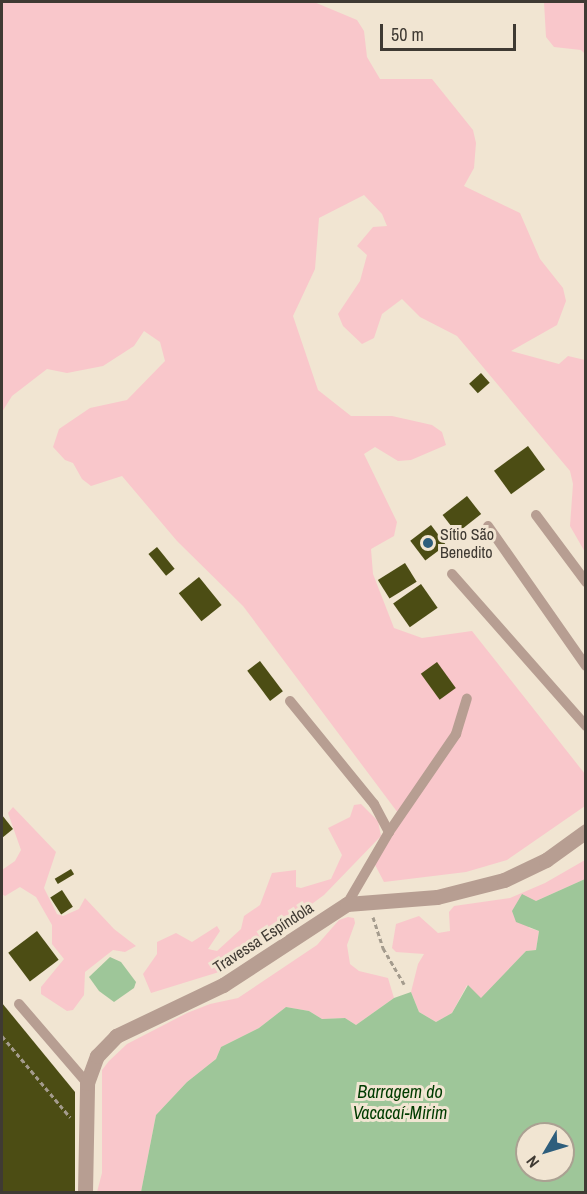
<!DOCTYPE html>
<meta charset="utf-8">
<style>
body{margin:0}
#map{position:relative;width:587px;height:1194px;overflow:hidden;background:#f1e5d2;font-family:"Archivo Narrow",sans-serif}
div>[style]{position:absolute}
.green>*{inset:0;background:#f9c7cb}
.water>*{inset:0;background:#9ec699}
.building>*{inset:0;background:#4c4d14;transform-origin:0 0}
.path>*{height:3px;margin-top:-1.5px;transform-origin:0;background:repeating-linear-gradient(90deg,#a49b8d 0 4.5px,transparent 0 7.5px)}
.lane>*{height:10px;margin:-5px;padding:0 5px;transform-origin:5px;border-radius:5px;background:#b79e92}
.street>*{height:15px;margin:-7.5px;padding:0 7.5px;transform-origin:7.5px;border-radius:7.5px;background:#b79e92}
.dots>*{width:16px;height:16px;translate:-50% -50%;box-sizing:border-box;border:3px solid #f1e5d2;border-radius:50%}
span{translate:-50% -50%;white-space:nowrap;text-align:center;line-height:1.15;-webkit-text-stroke:6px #f1e5d2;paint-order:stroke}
.poi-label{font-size:16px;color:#3f3a33}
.left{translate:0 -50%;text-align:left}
.street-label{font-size:16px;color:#3f3a33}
.water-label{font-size:18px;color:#003c00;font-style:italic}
.frame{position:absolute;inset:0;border:3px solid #3f3a33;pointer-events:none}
.north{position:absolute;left:515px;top:1122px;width:60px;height:60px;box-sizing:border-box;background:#f1e5d2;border:2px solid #aaa192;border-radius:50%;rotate:232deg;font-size:16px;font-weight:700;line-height:24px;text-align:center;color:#3f3a33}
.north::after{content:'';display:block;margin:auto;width:21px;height:27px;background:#2e5e7c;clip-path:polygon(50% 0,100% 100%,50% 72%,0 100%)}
.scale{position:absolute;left:380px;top:24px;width:136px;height:27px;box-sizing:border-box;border:3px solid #3f3a33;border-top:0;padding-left:8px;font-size:18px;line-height:21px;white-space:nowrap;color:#3f3a33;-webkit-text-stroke:4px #f1e5d2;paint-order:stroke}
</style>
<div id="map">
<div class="green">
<i style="clip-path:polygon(2px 2px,314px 2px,357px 20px,364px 31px,367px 57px,380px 79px,432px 79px,473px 130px,476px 143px,474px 168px,464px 186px,520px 213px,540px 259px,563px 288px,566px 301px,557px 325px,511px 351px,559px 364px,568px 356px,585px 360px,585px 552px,570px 526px,573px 484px,570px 471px,457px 336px,420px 317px,402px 299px,382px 314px,374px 338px,362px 344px,343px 326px,338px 314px,360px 281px,367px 255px,357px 246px,373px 227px,387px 226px,382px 214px,364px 195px,319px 218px,315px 269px,293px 316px,318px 390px,351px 416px,392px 416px,432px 425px,442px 432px,446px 445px,411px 460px,398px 461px,375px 447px,364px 454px,397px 522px,394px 536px,371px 549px,373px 574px,394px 628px,422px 638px,472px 631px,585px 774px,585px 806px,507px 860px,466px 872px,384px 882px,372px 859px,401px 817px,243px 606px,177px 541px,122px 476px,91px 486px,82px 479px,73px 463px,65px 460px,53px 447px,59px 429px,90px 408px,127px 400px,165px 361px,160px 342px,144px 331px,134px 346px,103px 366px,67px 373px,47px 369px,12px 396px,2px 412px)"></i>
<i style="clip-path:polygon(544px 2px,585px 2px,585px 54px,581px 50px,554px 47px,546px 37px)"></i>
<i style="clip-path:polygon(361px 804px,378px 821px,381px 836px,324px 895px,219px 972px,151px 993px,143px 974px,157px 954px,157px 942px,176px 933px,192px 942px,217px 926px,220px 931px,208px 949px,217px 951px,241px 929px,244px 916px,260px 905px,272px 873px,296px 870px,296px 887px,301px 888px,331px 879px,342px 855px,328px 828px,350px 817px,354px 805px)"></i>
<i style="clip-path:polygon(13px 807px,56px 852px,44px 888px,57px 914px,63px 916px,79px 909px,85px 898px,114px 929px,136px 946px,125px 952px,113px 950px,85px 972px,84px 995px,73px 1010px,67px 1011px,41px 994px,41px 987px,64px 959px,52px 944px,52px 925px,36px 897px,20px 887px,5px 896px,2px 894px,2px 870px,15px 861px,21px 850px,8px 813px)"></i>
<i style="clip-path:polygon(585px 860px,585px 879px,536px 901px,529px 928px,539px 931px,536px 950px,526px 951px,481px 999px,467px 985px,452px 1013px,436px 1022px,419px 1012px,411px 992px,418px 964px,424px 954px,396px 952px,392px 948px,396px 924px,419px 916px,438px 933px,450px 931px,449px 912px,454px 906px,510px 898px,545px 883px)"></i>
<i style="clip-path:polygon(348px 917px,354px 918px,355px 923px,347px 945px,350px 964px,359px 971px,388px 978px,394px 998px,356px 1025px,345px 1018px,322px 1019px,309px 1011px,286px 1007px,259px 1028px,221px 1047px,216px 1059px,187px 1082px,156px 1115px,141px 1192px,97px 1192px,102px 1173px,102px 1070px,109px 1061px,127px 1044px,187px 1013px,210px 1004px,238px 998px,317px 945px,339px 920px)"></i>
</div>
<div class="water">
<i style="clip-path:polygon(evenodd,585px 879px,585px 1192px,141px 1192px,156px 1115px,187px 1082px,216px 1059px,221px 1047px,259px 1028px,286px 1007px,309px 1011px,322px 1019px,345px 1018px,356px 1025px,394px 998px,411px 992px,419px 1012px,436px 1022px,452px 1013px,468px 985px,481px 998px,526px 951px,536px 950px,539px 931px,516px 922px,512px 911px,522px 894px,536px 901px,585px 879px,527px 1134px,563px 1134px,563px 1170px,527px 1170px,527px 1134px)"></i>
<i style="clip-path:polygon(110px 957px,121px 962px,136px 982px,134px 988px,114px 1002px,99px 991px,89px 977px)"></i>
</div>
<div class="building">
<i style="left:481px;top:373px;width:13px;height:16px;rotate:48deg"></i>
<i style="left:528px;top:446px;width:29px;height:42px;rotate:54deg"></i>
<i style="left:467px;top:496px;width:23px;height:31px;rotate:52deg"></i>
<i style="left:431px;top:525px;width:25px;height:26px;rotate:53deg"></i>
<i style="left:157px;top:547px;width:28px;height:11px;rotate:51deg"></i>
<i style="left:405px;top:563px;width:22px;height:32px;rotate:58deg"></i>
<i style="left:199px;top:577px;width:36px;height:26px;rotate:51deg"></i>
<i style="left:421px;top:584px;width:29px;height:34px;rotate:55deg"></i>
<i style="left:260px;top:661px;width:38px;height:16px;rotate:53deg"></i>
<i style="left:437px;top:662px;width:32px;height:20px;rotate:54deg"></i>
<i style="clip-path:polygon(2px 815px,13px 829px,2px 838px)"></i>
<i style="left:71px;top:869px;width:6px;height:19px;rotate:59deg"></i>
<i style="left:62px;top:890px;width:20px;height:14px;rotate:57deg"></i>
<i style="left:37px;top:931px;width:36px;height:36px;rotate:53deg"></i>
<i style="clip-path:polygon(2px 1003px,75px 1092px,75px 1192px,2px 1192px)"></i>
</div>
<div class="path">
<i style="left:373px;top:917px;width:33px;rotate:72deg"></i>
<i style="left:383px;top:948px;width:42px;rotate:59.7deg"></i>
<i style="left:2px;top:1036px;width:106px;rotate:50deg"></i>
</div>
<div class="lane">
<i style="left:536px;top:515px;width:84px;rotate:53.3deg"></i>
<i style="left:488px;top:526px;width:171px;rotate:55deg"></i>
<i style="left:452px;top:574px;width:203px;rotate:48.6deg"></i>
<i style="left:290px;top:701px;width:133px;rotate:50.8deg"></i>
<i style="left:374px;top:804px;width:32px;rotate:62deg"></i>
<i style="left:347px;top:904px;width:83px;rotate:-59.7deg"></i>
<i style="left:389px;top:832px;width:119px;rotate:-55.6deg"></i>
<i style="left:456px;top:734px;width:37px;rotate:-73deg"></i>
<i style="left:19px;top:1004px;width:104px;rotate:49.3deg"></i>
</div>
<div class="street">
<i style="left:85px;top:1192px;width:109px;rotate:-88.9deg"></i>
<i style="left:87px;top:1083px;width:29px;rotate:-70deg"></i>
<i style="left:97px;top:1056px;width:28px;rotate:-46deg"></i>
<i style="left:116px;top:1036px;width:119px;rotate:-25.5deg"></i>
<i style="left:223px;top:985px;width:148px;rotate:-33.2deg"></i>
<i style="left:347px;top:904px;width:90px;rotate:-4.4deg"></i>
<i style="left:437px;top:897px;width:69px;rotate:-14.2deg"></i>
<i style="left:504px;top:880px;width:47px;rotate:-25.5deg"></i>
<i style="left:546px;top:860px;width:49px;rotate:-35.9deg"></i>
</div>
<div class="dots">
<i style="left:428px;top:543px;background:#2e5e7c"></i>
</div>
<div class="poi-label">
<span class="left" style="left:440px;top:543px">Sítio São<br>Benedito</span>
</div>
<div class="street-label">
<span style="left:263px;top:937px;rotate:-33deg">Travessa Espíndola</span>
</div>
<div class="water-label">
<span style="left:400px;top:1103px">Barragem do<br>Vacacaí-Mirim</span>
</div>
<div class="frame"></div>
<div class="north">N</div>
<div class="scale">50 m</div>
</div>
